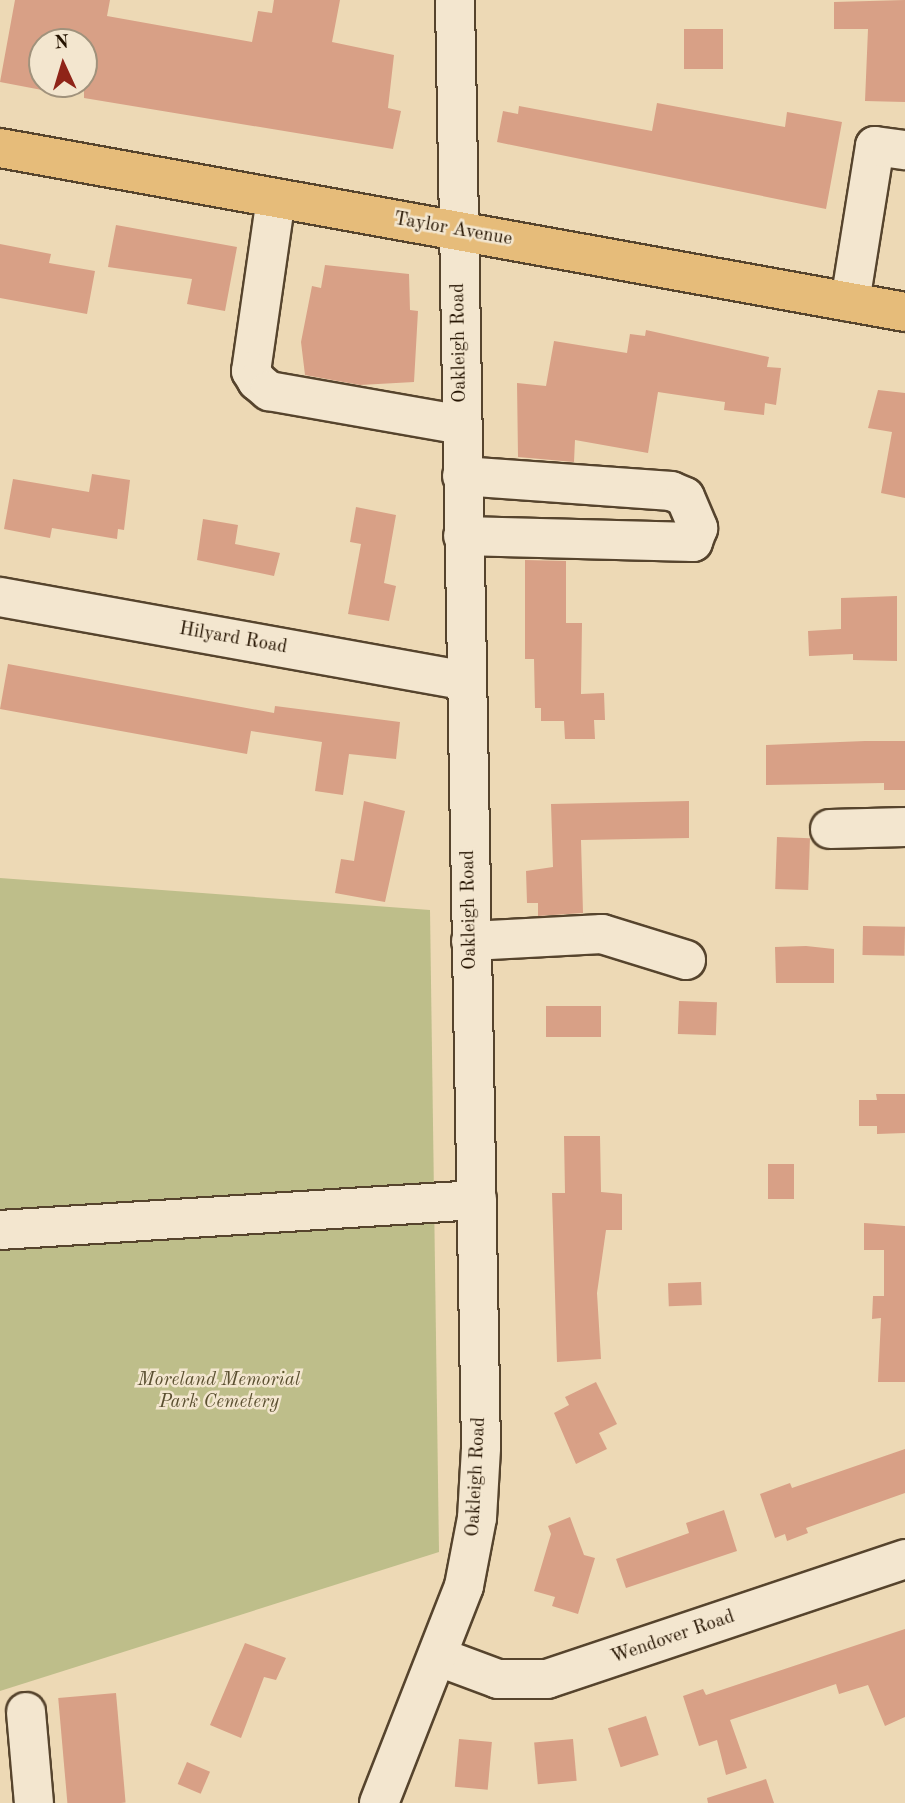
<!DOCTYPE html>
<style>
body{margin:0}
#map{position:relative;width:905px;height:1803px;overflow:hidden;background:#edd9b5;font-family:"Old Standard TT",serif}
div>[style]{position:absolute}
.green>*{inset:0;background:#bebe8a}
.building>*{inset:0;background:#d8a086;transform-origin:0 0}
.roads{filter:drop-shadow(2px 0 #56442d) drop-shadow(-2px 0 #56442d) drop-shadow(0 2px #56442d) drop-shadow(0 -2px #56442d)}
.minor>*{height:38px;margin:-19px;padding:0 19px;transform-origin:19px;border-radius:19px;background:#f3e6cf}
.major>*{height:38px;margin:-19px;padding:0 19px;transform-origin:19px;border-radius:19px;background:#e6bc7a}
span{translate:-50% -50%;white-space:nowrap;text-align:center;line-height:1.15;-webkit-text-stroke:5px #f3e6cf;paint-order:stroke}
.street-label{font-size:19px;color:#241300}
.park-label{font-size:19px;color:#5a4f30;font-style:italic}
.north{position:absolute;left:28px;top:28px;width:70px;height:70px;box-sizing:border-box;background:#f3e6cf;border:2px solid #a0927c;border-radius:50%;rotate:356deg;font-size:19px;font-weight:700;line-height:28px;text-align:center;color:#241300}
.north::after{content:'';display:block;margin:auto;width:24px;height:32px;background:#8f2418;clip-path:polygon(50% 0,100% 100%,50% 72%,0 100%)}
</style>
<div id="map">
<div class="green">
<i style="clip-path:polygon(0 878px,430px 910px,439px 1552px,0 1691px)"></i>
</div>
<div class="building">
<i style="clip-path:polygon(15px 0,110px 0,107px 16px,252px 42px,258px 11px,272px 13px,274px 0,340px 0,332px 42px,394px 55px,388px 108px,401px 111px,393px 149px,84px 98px,84px 42px,42px 42px,42px 90px,0 82px)"></i>
<i style="clip-path:polygon(905px 0,905px 102px,865px 101px,868px 29px,834px 29px,834px 2px)"></i>
<i style="left:684px;top:29px;width:39px;height:40px"></i>
<i style="clip-path:polygon(657px 103px,785px 127px,787px 112px,842px 122px,826px 209px,497px 142px,503px 111px,518px 114px,519px 106px,652px 131px)"></i>
<i style="clip-path:polygon(116px 225px,237px 247px,225px 311px,187px 304px,192px 279px,108px 267px)"></i>
<i style="clip-path:polygon(0 244px,51px 254px,49px 263px,95px 271px,87px 314px,0 298px)"></i>
<i style="clip-path:polygon(325px 265px,409px 274px,410px 310px,418px 311px,414px 382px,360px 385px,305px 375px,301px 342px,312px 286px,321px 288px)"></i>
<i style="clip-path:polygon(646px 330px,769px 357px,767px 367px,781px 368px,776px 405px,765px 403px,764px 415px,724px 410px,725px 402px,658px 392px,648px 453px,575px 440px,574px 462px,518px 457px,517px 383px,546px 386px,554px 341px,627px 353px,630px 334px,645px 336px)"></i>
<i style="clip-path:polygon(878px 390px,905px 393px,905px 498px,881px 493px,892px 432px,868px 428px)"></i>
<i style="clip-path:polygon(92px 474px,130px 480px,124px 530px,118px 529px,117px 539px,52px 528px,50px 538px,4px 529px,13px 479px,89px 492px)"></i>
<i style="clip-path:polygon(356px 507px,396px 515px,384px 583px,396px 586px,389px 621px,348px 614px,361px 544px,350px 542px)"></i>
<i style="clip-path:polygon(203px 519px,238px 525px,235px 544px,280px 553px,274px 576px,197px 560px)"></i>
<i style="clip-path:polygon(525px 560px,566px 561px,566px 623px,582px 623px,581px 694px,604px 693px,605px 720px,594px 720px,595px 739px,565px 739px,564px 721px,541px 721px,541px 708px,535px 708px,534px 659px,525px 659px)"></i>
<i style="clip-path:polygon(897px 596px,897px 661px,853px 660px,853px 654px,809px 656px,808px 631px,841px 629px,841px 598px)"></i>
<i style="clip-path:polygon(8px 664px,274px 713px,275px 706px,400px 722px,396px 759px,349px 754px,343px 795px,315px 791px,322px 742px,251px 731px,247px 754px,0 709px)"></i>
<i style="clip-path:polygon(865px 741px,905px 741px,905px 790px,884px 790px,884px 783px,766px 785px,766px 745px)"></i>
<i style="clip-path:polygon(364px 801px,405px 811px,385px 902px,335px 893px,341px 859px,354px 861px)"></i>
<i style="clip-path:polygon(689px 801px,689px 838px,581px 840px,583px 913px,538px 916px,538px 903px,527px 903px,526px 871px,553px 867px,551px 804px)"></i>
<i style="left:777px;top:837px;width:33px;height:52px;rotate:2deg"></i>
<i style="left:863px;top:926px;width:42px;height:29px;rotate:1deg"></i>
<i style="clip-path:polygon(806px 946px,834px 949px,834px 983px,776px 983px,775px 947px)"></i>
<i style="left:679px;top:1001px;width:38px;height:33px;rotate:2deg"></i>
<i style="left:601px;top:1006px;width:31px;height:55px;rotate:90deg"></i>
<i style="clip-path:polygon(876px 1094px,905px 1094px,905px 1133px,877px 1134px,877px 1126px,859px 1126px,859px 1100px,877px 1100px)"></i>
<i style="clip-path:polygon(564px 1136px,600px 1136px,601px 1192px,622px 1194px,622px 1230px,606px 1230px,597px 1293px,601px 1359px,557px 1362px,552px 1193px,565px 1193px)"></i>
<i style="left:768px;top:1164px;width:26px;height:35px"></i>
<i style="clip-path:polygon(864px 1223px,905px 1226px,905px 1382px,878px 1382px,881px 1318px,872px 1319px,873px 1296px,884px 1296px,884px 1250px,864px 1250px)"></i>
<i style="left:701px;top:1282px;width:23px;height:33px;rotate:88deg"></i>
<i style="clip-path:polygon(596px 1382px,617px 1424px,599px 1433px,607px 1449px,576px 1464px,554px 1413px,569px 1405px,565px 1397px)"></i>
<i style="clip-path:polygon(905px 1449px,905px 1493px,806px 1528px,808px 1533px,787px 1541px,785px 1534px,775px 1538px,760px 1494px,790px 1483px,792px 1488px)"></i>
<i style="clip-path:polygon(724px 1510px,737px 1551px,626px 1588px,616px 1559px,689px 1533px,686px 1523px)"></i>
<i style="clip-path:polygon(570px 1517px,584px 1555px,595px 1558px,578px 1614px,552px 1606px,555px 1597px,534px 1591px,551px 1534px,548px 1526px)"></i>
<i style="clip-path:polygon(905px 1629px,905px 1717px,885px 1726px,868px 1685px,839px 1694px,836px 1684px,730px 1720px,747px 1768px,726px 1775px,717px 1740px,699px 1746px,683px 1696px,703px 1689px,706px 1695px)"></i>
<i style="clip-path:polygon(245px 1643px,286px 1658px,276px 1680px,264px 1677px,241px 1738px,210px 1725px)"></i>
<i style="left:116px;top:1693px;width:110px;height:58px;rotate:85deg"></i>
<i style="left:646px;top:1716px;width:41px;height:40px;rotate:72deg"></i>
<i style="left:459px;top:1739px;width:33px;height:48px;rotate:5deg"></i>
<i style="left:573px;top:1739px;width:42px;height:39px;rotate:85deg"></i>
<i style="left:187px;top:1762px;width:25px;height:24px;rotate:23deg"></i>
<i style="clip-path:polygon(766px 1779px,774px 1803px,708px 1803px,707px 1798px)"></i>
</div>
<div class="roads">
<div class="minor">
<i style="left:276px;top:198px;width:175px;rotate:98.2deg"></i>
<i style="left:251px;top:371px;width:12px;rotate:59deg"></i>
<i style="left:257px;top:381px;width:16px;rotate:40deg"></i>
<i style="left:269px;top:391px;width:196px;rotate:10deg"></i>
<i style="left:850px;top:302px;width:158px;rotate:-80.9deg"></i>
<i style="left:875px;top:146px;width:30px;rotate:8deg"></i>
<i style="left:462px;top:476px;width:210px;rotate:4.1deg"></i>
<i style="left:671px;top:491px;width:15px;rotate:23deg"></i>
<i style="left:685px;top:497px;width:34px;rotate:67deg"></i>
<i style="left:698px;top:528px;width:15px;rotate:110deg"></i>
<i style="left:693px;top:542px;width:230px;rotate:-178.5deg"></i>
<i style="left:0;top:597px;width:473px;rotate:10.2deg"></i>
<i style="left:830px;top:829px;width:75px;rotate:-1.5deg"></i>
<i style="left:471px;top:941px;width:131px;rotate:-3.1deg"></i>
<i style="left:602px;top:934px;width:88px;rotate:17.2deg"></i>
<i style="left:0;top:1230px;width:478px;rotate:-3.6deg"></i>
<i style="left:439px;top:1657px;width:63px;rotate:20.4deg"></i>
<i style="left:498px;top:1679px;width:49px"></i>
<i style="left:547px;top:1679px;width:378px;rotate:-18.5deg"></i>
<i style="left:26px;top:1712px;width:91px;rotate:85deg"></i>
<i style="left:379px;top:1803px;width:233px;rotate:-68.6deg"></i>
<i style="left:464px;top:1586px;width:69px;rotate:-79.2deg"></i>
<i style="left:477px;top:1518px;width:70px;rotate:-86.7deg"></i>
<i style="left:481px;top:1448px;width:1448px;rotate:-91.03deg"></i>
</div>
<div class="major">
<i style="left:0;top:148px;width:920px;rotate:10.27deg"></i>
</div>
</div>
<div class="street-label">
<span style="left:453px;top:230px;rotate:10deg">Taylor Avenue</span>
<span style="left:460px;top:343px;rotate:-91deg">Oakleigh Road</span>
<span style="left:233px;top:639px;rotate:10deg">Hilyard Road</span>
<span style="left:470px;top:910px;rotate:-91deg">Oakleigh Road</span>
<span style="left:477px;top:1477px;rotate:-87deg">Oakleigh Road</span>
<span style="left:673px;top:1638px;rotate:-19deg">Wendover Road</span>
</div>
<div class="park-label">
<span style="left:219px;top:1392px">Moreland Memorial<br>Park Cemetery</span>
</div>
<div class="north">N</div>
</div>
